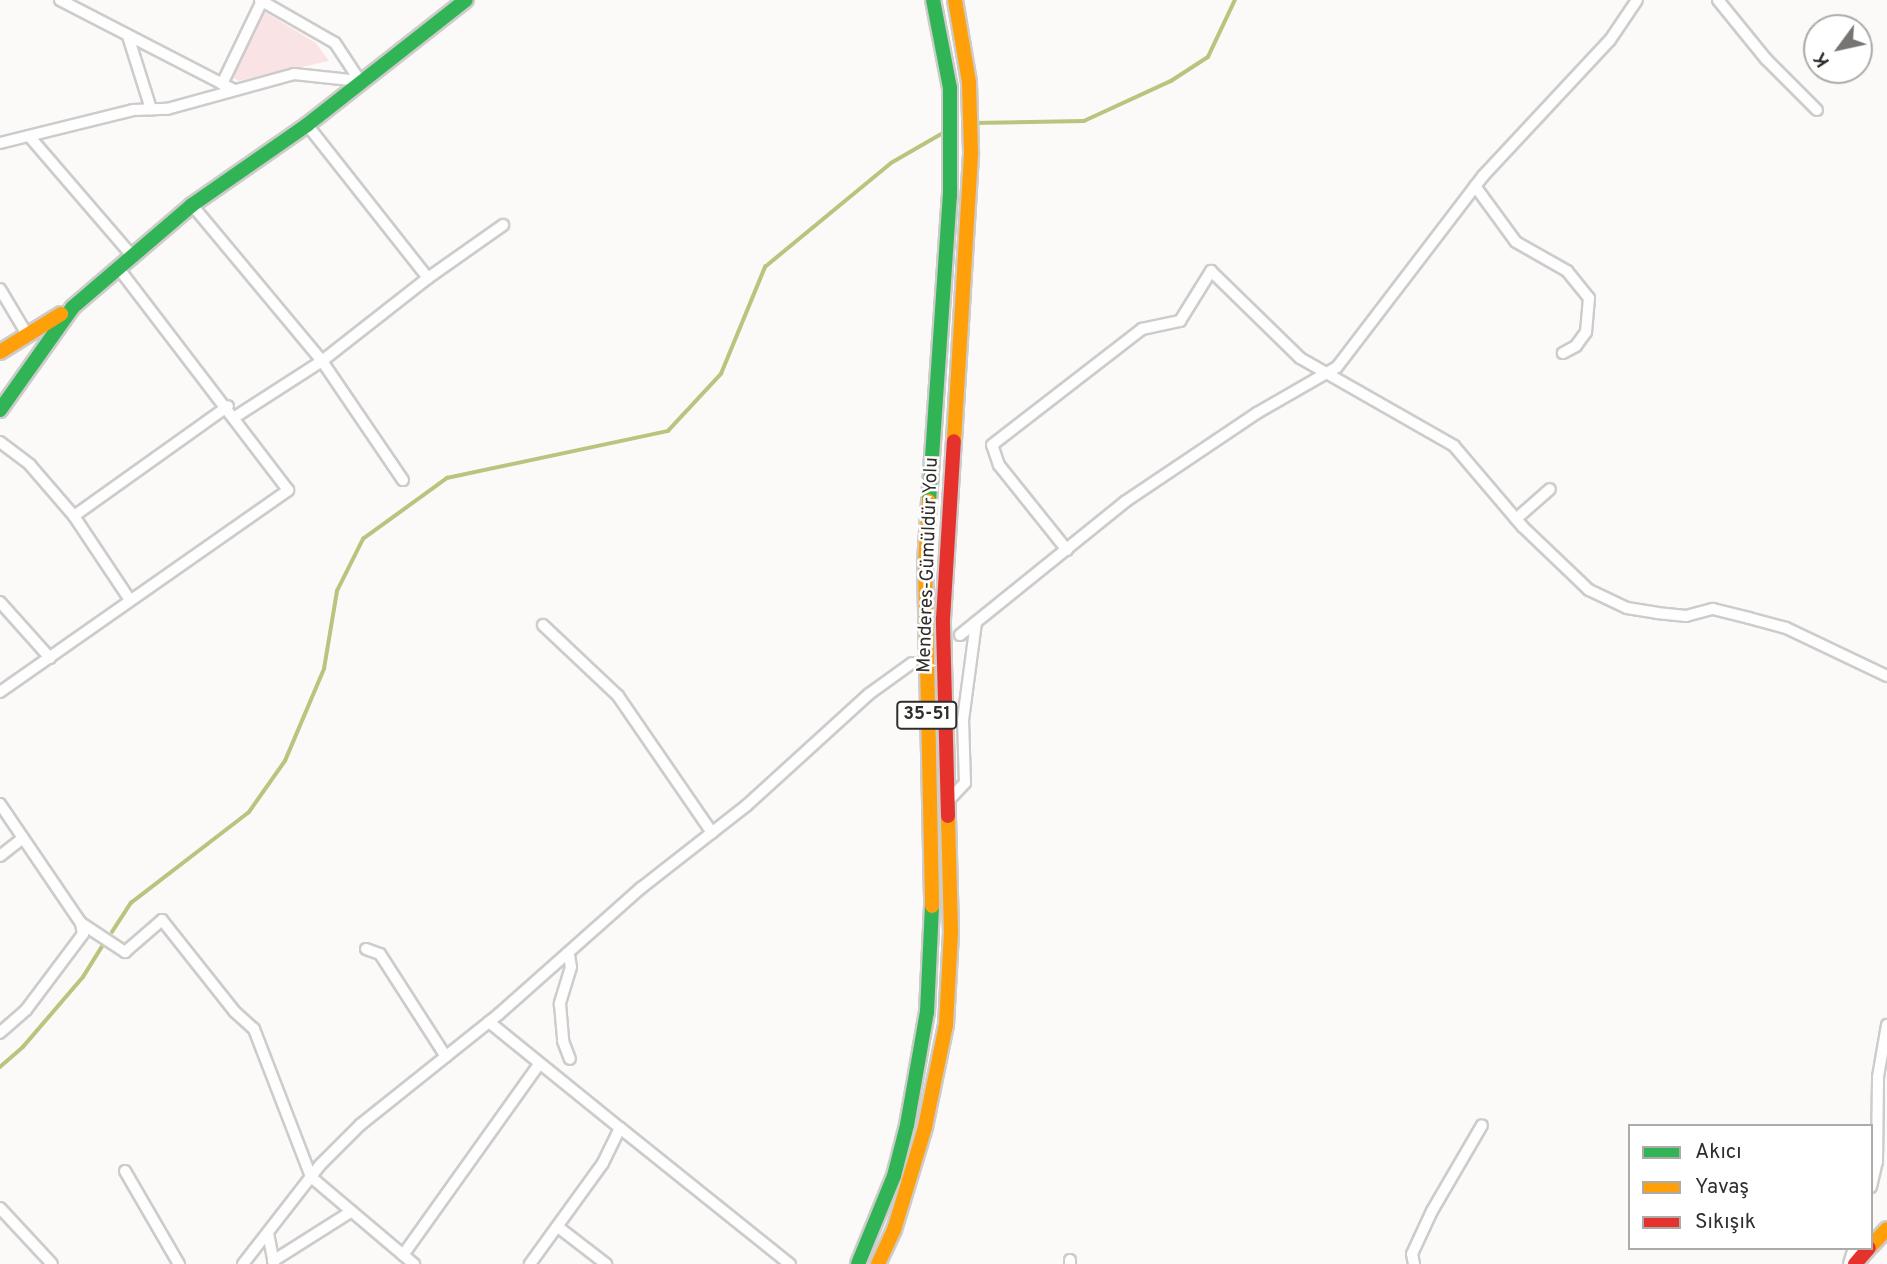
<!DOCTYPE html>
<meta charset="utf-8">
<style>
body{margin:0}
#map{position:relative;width:1887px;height:1264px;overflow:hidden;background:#fcfaf8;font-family:Overpass,sans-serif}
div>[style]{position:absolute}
.green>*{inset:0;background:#fae3e4}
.stream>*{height:3.5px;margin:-1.75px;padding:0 1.75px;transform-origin:1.75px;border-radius:1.75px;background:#bbc47e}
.roads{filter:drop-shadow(2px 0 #ceccca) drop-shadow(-2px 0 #ceccca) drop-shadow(0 2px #ceccca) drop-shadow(0 -2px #ceccca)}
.street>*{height:10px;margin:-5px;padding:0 5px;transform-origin:5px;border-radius:5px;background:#fffefe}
.fast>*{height:14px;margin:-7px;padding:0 7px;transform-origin:7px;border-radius:7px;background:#30b455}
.slow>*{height:14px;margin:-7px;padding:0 7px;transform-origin:7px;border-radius:7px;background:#ff9f0a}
.jam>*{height:14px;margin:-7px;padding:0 7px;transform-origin:7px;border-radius:7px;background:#e5322d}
span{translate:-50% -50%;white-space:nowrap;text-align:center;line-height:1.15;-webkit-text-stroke:5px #fff;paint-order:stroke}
.shield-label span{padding:2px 5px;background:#fff;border:2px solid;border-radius:5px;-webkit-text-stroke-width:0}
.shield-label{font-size:18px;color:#302e2b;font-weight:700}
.street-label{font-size:19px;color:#302e2b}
.legend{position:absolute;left:1628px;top:1124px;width:245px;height:126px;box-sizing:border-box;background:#fff;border:2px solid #acabaa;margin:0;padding:9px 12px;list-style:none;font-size:21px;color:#302e2b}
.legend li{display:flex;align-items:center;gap:14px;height:35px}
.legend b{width:35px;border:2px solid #acabaa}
.north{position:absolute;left:1803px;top:14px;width:70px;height:70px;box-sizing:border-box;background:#fff;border:2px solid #acabaa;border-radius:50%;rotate:237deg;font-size:19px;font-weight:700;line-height:28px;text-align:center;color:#302e2b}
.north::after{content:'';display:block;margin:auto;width:24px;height:32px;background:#777573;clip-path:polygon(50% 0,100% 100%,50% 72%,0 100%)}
</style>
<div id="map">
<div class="green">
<i style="clip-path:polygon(263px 11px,316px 43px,329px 61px,238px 81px,233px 77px)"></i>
</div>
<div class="stream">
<i style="left:974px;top:123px;width:110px;rotate:-1deg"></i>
<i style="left:1084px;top:121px;width:96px;rotate:-24.7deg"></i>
<i style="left:1171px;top:81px;width:44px;rotate:-33deg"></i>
<i style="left:1208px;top:57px;width:63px;rotate:-64.7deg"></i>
<i style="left:112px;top:932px;width:35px;rotate:-57deg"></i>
<i style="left:131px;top:903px;width:149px;rotate:-37.6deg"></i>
<i style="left:249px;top:812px;width:62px;rotate:-54.8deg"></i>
<i style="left:285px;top:761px;width:100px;rotate:-67deg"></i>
<i style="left:324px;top:669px;width:79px;rotate:-80.5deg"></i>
<i style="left:337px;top:591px;width:58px;rotate:-63.4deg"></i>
<i style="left:363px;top:539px;width:104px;rotate:-36deg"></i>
<i style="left:447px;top:478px;width:226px;rotate:-12deg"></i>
<i style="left:668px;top:431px;width:78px;rotate:-47.1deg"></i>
<i style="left:721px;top:374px;width:116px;rotate:-67.6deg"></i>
<i style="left:765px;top:267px;width:163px;rotate:-39.5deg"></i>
<i style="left:891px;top:163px;width:62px;rotate:-29.9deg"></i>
<i style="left:0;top:1067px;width:30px;rotate:-41deg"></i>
<i style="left:23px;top:1047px;width:92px;rotate:-49.4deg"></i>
<i style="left:83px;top:977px;width:36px;rotate:-58deg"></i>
</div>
<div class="roads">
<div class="street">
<i style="left:60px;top:0;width:196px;rotate:27.3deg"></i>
<i style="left:260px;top:0;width:86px;rotate:29.8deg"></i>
<i style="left:335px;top:43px;width:45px;rotate:56.7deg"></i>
<i style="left:1718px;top:0;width:76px;rotate:50.9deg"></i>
<i style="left:1766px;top:59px;width:72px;rotate:45deg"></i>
<i style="left:128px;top:36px;width:77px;rotate:72.5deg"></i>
<i style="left:222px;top:84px;width:92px;rotate:-64.3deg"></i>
<i style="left:29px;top:136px;width:160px;rotate:49.3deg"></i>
<i style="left:0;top:143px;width:137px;rotate:-13.9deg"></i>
<i style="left:133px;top:110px;width:34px;rotate:-2deg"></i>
<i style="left:167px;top:109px;width:132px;rotate:-15.4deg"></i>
<i style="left:294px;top:74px;width:66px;rotate:6.1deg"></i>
<i style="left:1475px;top:186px;width:69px;rotate:53.8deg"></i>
<i style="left:1516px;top:242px;width:59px;rotate:29.6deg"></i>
<i style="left:1567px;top:271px;width:35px;rotate:51deg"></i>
<i style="left:1589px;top:298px;width:34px;rotate:95deg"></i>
<i style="left:1586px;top:332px;width:17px;rotate:126deg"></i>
<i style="left:1576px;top:346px;width:15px;rotate:152deg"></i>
<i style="left:192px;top:205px;width:203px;rotate:50.2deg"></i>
<i style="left:322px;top:361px;width:144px;rotate:55.8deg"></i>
<i style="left:428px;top:278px;width:92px;rotate:-35.2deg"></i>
<i style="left:0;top:289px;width:55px;rotate:59.2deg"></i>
<i style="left:235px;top:417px;width:103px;rotate:-32.8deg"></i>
<i style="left:322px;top:361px;width:135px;rotate:-38.1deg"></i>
<i style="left:428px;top:278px;width:195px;rotate:-128.3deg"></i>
<i style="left:0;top:442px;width:38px;rotate:37deg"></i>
<i style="left:30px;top:465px;width:67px;rotate:49.2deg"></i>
<i style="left:1516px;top:519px;width:45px;rotate:-41.4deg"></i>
<i style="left:1067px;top:550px;width:109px;rotate:-128.7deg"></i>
<i style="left:999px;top:465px;width:21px;rotate:-109deg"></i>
<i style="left:992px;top:445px;width:190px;rotate:-37.7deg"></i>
<i style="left:1142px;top:329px;width:39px;rotate:-12deg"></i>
<i style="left:1180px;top:321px;width:59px;rotate:-58.2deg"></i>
<i style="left:1211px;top:271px;width:124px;rotate:44.3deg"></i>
<i style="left:1300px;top:358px;width:177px;rotate:29.7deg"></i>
<i style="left:1454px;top:446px;width:106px;rotate:49.6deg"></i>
<i style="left:1523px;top:527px;width:91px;rotate:43.7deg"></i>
<i style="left:1589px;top:590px;width:42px;rotate:25.3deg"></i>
<i style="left:1627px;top:608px;width:30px;rotate:9deg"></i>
<i style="left:1657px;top:613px;width:29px;rotate:6deg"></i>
<i style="left:1686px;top:616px;width:28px;rotate:-15deg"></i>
<i style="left:1713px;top:609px;width:37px;rotate:14deg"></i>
<i style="left:1749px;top:618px;width:38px;rotate:15deg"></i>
<i style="left:1786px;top:628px;width:112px;rotate:25.4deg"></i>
<i style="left:130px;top:600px;width:101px;rotate:-123.7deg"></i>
<i style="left:74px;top:516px;width:189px;rotate:-35.5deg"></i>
<i style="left:0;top:602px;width:75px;rotate:48.2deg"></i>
<i style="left:543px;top:625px;width:103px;rotate:43.4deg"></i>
<i style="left:618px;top:696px;width:166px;rotate:55.5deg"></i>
<i style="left:960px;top:635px;width:213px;rotate:-38.9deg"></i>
<i style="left:1126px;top:501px;width:158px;rotate:-33.9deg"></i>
<i style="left:1257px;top:413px;width:92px;rotate:-29.9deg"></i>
<i style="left:1337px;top:367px;width:240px;rotate:-52.6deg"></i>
<i style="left:1483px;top:176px;width:186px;rotate:-47deg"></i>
<i style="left:1610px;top:40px;width:48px;rotate:-56deg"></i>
<i style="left:0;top:692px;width:352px;rotate:-35deg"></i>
<i style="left:288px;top:490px;width:280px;rotate:-127.4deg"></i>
<i style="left:948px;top:801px;width:25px;rotate:-47deg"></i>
<i style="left:965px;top:783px;width:63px;rotate:-91.8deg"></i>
<i style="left:963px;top:720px;width:99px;rotate:-82.4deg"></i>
<i style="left:0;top:804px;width:144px;rotate:55.8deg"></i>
<i style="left:81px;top:923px;width:11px;rotate:80deg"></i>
<i style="left:83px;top:934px;width:95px;rotate:126.9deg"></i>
<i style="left:26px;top:1010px;width:35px;rotate:139deg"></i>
<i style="left:0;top:856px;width:29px;rotate:-38deg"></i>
<i style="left:81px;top:923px;width:53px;rotate:33.4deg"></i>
<i style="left:125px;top:952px;width:49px;rotate:-40.9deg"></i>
<i style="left:162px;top:920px;width:117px;rotate:51.6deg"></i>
<i style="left:235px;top:1012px;width:25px;rotate:42deg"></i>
<i style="left:254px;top:1029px;width:159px;rotate:68.9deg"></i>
<i style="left:311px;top:1177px;width:135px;rotate:40.2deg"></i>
<i style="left:366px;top:949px;width:15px;rotate:20deg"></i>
<i style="left:380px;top:954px;width:122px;rotate:57.3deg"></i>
<i style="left:569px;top:955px;width:12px;rotate:81deg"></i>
<i style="left:571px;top:967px;width:39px;rotate:107deg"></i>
<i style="left:560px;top:1004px;width:37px;rotate:85deg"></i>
<i style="left:563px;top:1041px;width:19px;rotate:69deg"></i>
<i style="left:489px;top:1022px;width:169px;rotate:39deg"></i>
<i style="left:620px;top:1128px;width:39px;rotate:116deg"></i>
<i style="left:603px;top:1163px;width:125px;rotate:125.9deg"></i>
<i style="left:620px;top:1128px;width:218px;rotate:38.7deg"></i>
<i style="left:125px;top:1171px;width:108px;rotate:59.9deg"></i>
<i style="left:1871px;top:1187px;width:26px;rotate:-77deg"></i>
<i style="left:1877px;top:1162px;width:85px;rotate:-89.3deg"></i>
<i style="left:1878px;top:1077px;width:53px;rotate:-80.2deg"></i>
<i style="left:0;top:1208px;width:76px;rotate:47.1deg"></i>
<i style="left:558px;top:1227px;width:61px;rotate:37.6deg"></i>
<i style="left:268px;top:1233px;width:32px;rotate:79deg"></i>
<i style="left:403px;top:1255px;width:234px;rotate:-54.5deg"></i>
<i style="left:273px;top:1261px;width:93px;rotate:-32.3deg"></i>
<i style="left:243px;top:1264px;width:125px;rotate:-52.1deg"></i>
<i style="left:320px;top:1165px;width:57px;rotate:-45deg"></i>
<i style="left:360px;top:1125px;width:178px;rotate:-38.6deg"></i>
<i style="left:499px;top:1014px;width:190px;rotate:-41.6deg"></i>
<i style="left:641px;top:888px;width:133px;rotate:-38deg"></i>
<i style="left:746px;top:806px;width:166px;rotate:-42.3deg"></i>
<i style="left:869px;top:694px;width:53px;rotate:-35.8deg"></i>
<i style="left:1070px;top:1264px;width:4px;rotate:-90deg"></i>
<i style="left:1414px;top:1264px;width:10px;rotate:-101deg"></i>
<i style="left:1412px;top:1254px;width:47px;rotate:-65.1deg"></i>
<i style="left:1432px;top:1211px;width:99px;rotate:-59.8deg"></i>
<i style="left:1849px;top:1264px;width:17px;rotate:-73deg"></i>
</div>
<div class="fast">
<i style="left:0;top:410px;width:126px;rotate:-54.7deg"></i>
<i style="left:73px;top:307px;width:157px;rotate:-40.6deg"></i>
<i style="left:192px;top:205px;width:140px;rotate:-34.8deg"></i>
<i style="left:307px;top:125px;width:202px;rotate:-38.2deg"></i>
<i style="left:929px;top:501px;width:306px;rotate:-86.1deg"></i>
<i style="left:950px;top:196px;width:108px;rotate:-90deg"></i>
<i style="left:950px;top:88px;width:90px;rotate:-100.9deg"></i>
<i style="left:858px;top:1264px;width:95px;rotate:-67.8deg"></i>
<i style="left:894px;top:1176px;width:53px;rotate:-75.7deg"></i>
<i style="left:907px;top:1125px;width:115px;rotate:-80deg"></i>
<i style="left:927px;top:1012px;width:106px;rotate:-87.3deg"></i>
</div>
<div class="slow">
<i style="left:0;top:352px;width:72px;rotate:-31.9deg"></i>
<i style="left:954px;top:441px;width:290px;rotate:-86.6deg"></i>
<i style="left:971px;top:151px;width:69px;rotate:-91.7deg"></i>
<i style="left:969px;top:82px;width:83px;rotate:-99.7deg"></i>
<i style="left:929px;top:501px;width:62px;rotate:93.7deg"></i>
<i style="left:925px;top:563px;width:343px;rotate:88.8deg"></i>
<i style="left:1871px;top:1246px;width:23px;rotate:-47deg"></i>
<i style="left:878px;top:1264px;width:38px;rotate:-65deg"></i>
<i style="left:894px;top:1230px;width:108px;rotate:-73.2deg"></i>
<i style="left:925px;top:1127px;width:104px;rotate:-78.4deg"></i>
<i style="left:946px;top:1025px;width:93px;rotate:-86.9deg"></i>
<i style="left:951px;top:932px;width:116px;rotate:-91.5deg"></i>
</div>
<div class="jam">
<i style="left:948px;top:816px;width:197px;rotate:-91.5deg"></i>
<i style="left:943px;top:619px;width:178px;rotate:-86.5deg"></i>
<i style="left:1855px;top:1264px;width:21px;rotate:-49deg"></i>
</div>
</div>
<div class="shield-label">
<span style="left:927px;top:715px">35-51</span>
</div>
<div class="street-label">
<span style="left:929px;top:565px;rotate:-88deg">Menderes-Gümüldür Yolu</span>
</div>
<ul class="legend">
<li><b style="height:9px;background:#30b455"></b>Akıcı</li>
<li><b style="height:9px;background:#ff9f0a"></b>Yavaş</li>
<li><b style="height:9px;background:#e5322d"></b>Sıkışık</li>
</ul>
<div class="north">K</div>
</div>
